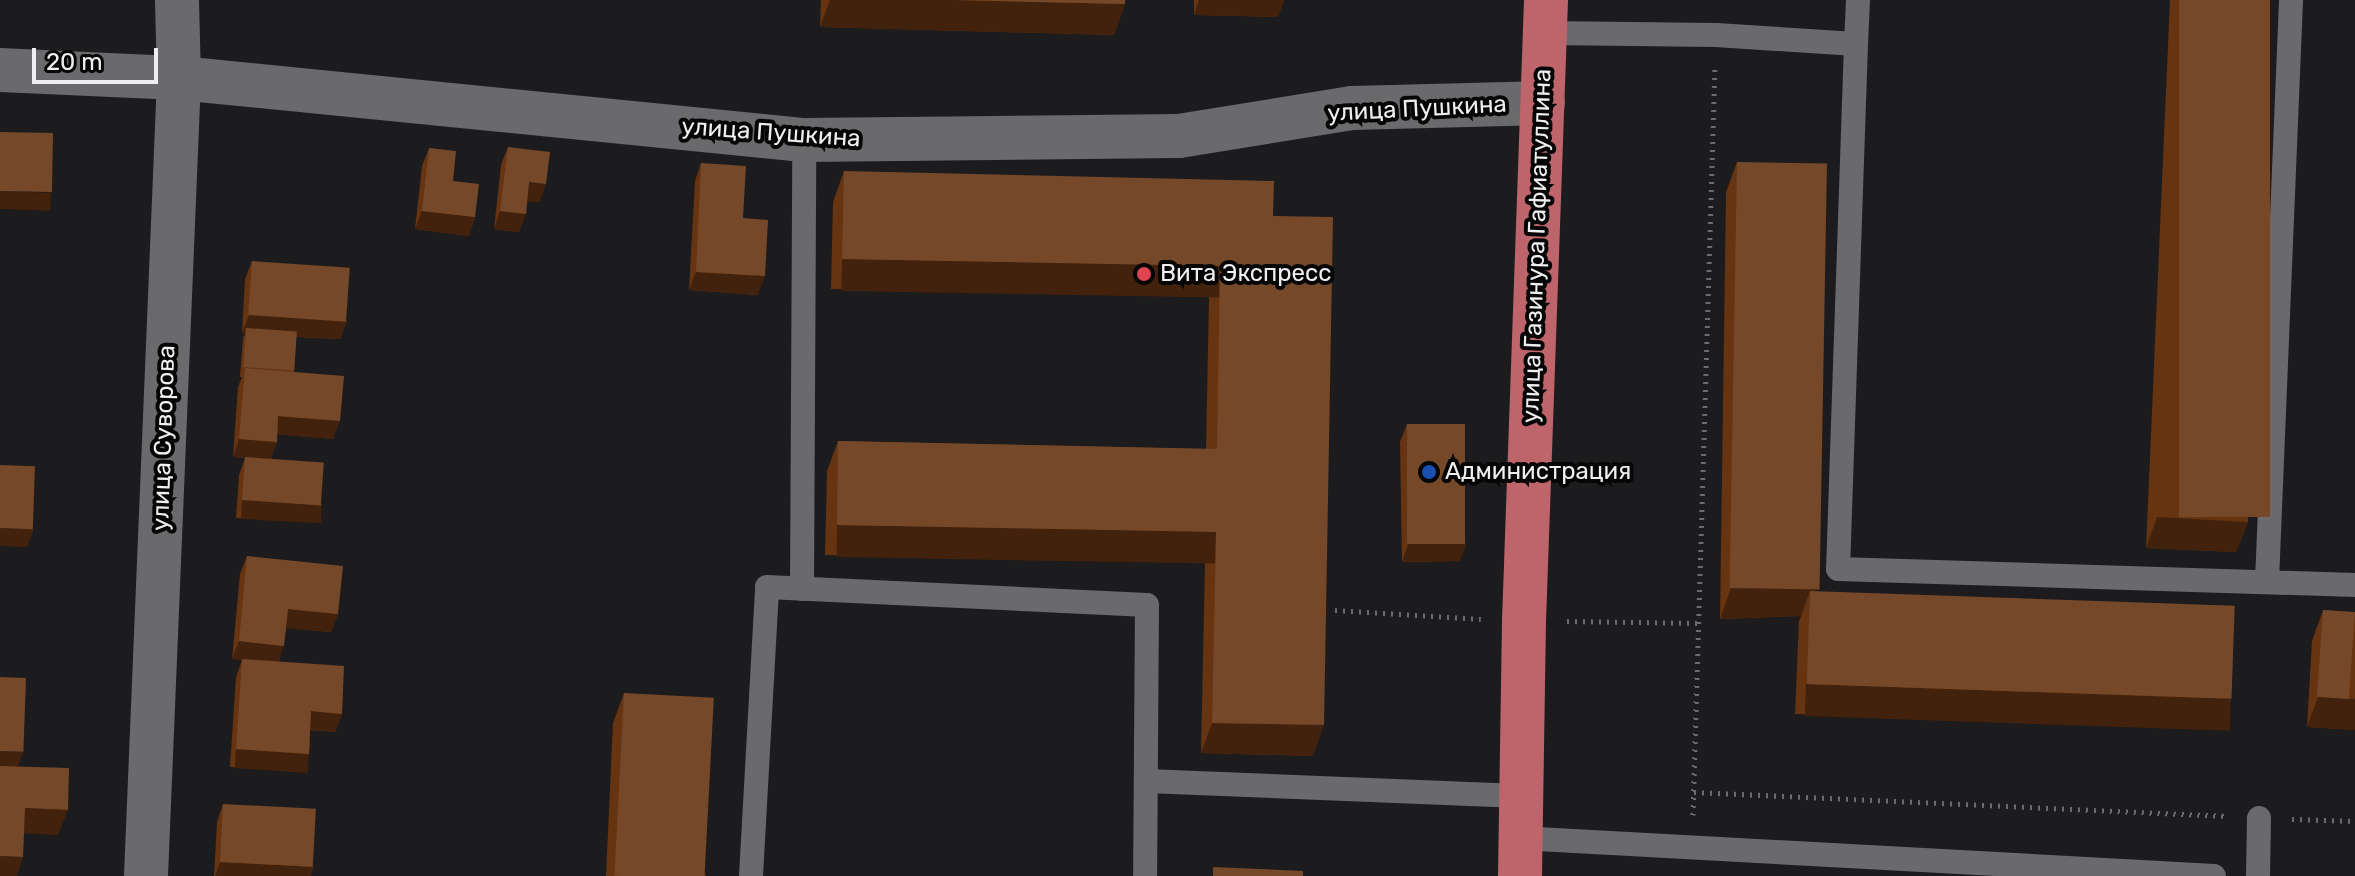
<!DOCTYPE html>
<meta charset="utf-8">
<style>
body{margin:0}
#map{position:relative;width:2355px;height:876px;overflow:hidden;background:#1c1b1e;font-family:Rubik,sans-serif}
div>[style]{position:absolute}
.path>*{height:5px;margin-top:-2.5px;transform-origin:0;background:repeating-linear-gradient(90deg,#6c6b6e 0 2px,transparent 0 8px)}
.lane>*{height:24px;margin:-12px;padding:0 12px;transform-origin:12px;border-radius:12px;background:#6a696c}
.street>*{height:44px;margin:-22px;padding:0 22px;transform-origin:22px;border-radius:22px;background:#6a696c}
.primary>*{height:44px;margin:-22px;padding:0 22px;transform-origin:22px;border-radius:22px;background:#bd656b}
.wall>*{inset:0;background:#663411}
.shaded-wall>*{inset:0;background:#42220c;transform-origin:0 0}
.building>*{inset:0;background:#754829;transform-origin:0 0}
.dots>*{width:22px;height:22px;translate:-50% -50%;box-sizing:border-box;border:4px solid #060607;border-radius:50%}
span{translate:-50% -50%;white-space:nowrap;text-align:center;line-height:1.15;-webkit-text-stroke:8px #060607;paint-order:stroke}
.street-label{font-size:24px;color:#efeff1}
.poi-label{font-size:24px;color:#efeff1}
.left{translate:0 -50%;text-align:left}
.scale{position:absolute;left:32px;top:48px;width:126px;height:36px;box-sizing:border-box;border:4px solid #efeff1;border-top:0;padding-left:10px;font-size:24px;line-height:28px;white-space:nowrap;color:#efeff1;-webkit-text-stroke:6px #060607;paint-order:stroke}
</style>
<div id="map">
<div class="path">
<i style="left:1335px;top:610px;width:146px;rotate:3.5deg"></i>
<i style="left:1567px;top:621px;width:131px;rotate:0.9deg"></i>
<i style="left:1694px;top:792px;width:533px;rotate:2.58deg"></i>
<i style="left:1693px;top:815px;width:750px;rotate:-88.32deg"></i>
<i style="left:2292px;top:819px;width:63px;rotate:1.8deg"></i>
</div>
<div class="lane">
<i style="left:1545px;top:33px;width:171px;rotate:0.7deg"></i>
<i style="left:1716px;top:35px;width:140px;rotate:3.7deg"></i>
<i style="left:1856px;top:44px;width:525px;rotate:91.96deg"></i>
<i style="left:1838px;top:569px;width:517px;rotate:1.77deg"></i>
<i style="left:1856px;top:44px;width:44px;rotate:-87.4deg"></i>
<i style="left:2267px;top:581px;width:581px;rotate:-87.63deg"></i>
<i style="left:802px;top:589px;width:449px;rotate:-89.7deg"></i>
<i style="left:1146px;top:781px;width:374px;rotate:2.3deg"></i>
<i style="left:1520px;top:838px;width:695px;rotate:3.13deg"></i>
<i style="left:751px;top:876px;width:289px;rotate:-86.8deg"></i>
<i style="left:767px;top:587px;width:380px;rotate:2.7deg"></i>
<i style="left:1147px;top:605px;width:271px;rotate:90.4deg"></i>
<i style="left:2258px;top:876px;width:58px;rotate:-89deg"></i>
</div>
<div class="street">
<i style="left:0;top:70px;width:179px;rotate:2.6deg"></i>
<i style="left:179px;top:78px;width:628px;rotate:5.67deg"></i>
<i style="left:804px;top:140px;width:375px;rotate:-0.6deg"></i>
<i style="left:1179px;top:136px;width:175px;rotate:-9.2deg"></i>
<i style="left:1352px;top:108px;width:191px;rotate:-1.5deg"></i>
<i style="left:146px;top:876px;width:799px;rotate:-87.63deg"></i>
<i style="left:179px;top:78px;width:78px;rotate:-91.5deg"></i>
</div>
<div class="primary">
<i style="left:1520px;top:876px;width:255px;rotate:-89.1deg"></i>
<i style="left:1524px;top:621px;width:621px;rotate:-87.97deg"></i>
</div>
<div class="wall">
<i style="clip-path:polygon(821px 0,1125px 0,1125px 4px,1114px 35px,820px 27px)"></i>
<i style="clip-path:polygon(1194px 0,1284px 0,1278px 17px,1194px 15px)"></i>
<i style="clip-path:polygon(2170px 0,2270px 0,2248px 522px,2236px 552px,2146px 548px)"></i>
<i style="clip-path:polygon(508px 147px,540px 202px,527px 201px,519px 232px,494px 229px,501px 165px)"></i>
<i style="clip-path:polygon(429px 148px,453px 181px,475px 217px,469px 236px,415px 229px,422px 166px)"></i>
<i style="clip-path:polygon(1737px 162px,1815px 591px,2231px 700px,2220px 730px,1795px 714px,1799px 621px,1801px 616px,1720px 619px,1726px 192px)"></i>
<i style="clip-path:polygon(701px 163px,743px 218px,758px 295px,689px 290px,695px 181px)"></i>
<i style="clip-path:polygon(844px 171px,1273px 216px,1313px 756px,1201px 753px,1205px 563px,825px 555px,827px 471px,838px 441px,1206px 449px,1209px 297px,831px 289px,833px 202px)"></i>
<i style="clip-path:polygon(252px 261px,347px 321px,340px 339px,296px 337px,294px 372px,333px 439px,277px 434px,277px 442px,271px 458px,322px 504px,315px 522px,236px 518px,239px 475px,245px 458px,233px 457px,238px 387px,242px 377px,240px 377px,243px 338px,245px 334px,242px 333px,245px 279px)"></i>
<i style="clip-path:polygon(1407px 424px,1460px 561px,1402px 562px,1400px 442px)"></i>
<i style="clip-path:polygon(247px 556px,338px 614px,331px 632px,286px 628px,279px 662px,342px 714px,335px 732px,310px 730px,309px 754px,302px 772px,230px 767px,236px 677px,242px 660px,232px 659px,240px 574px)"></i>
<i style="clip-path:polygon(2323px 610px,2355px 612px,2355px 730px,2307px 727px,2312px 641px)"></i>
<i style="clip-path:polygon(624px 693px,706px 876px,606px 876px,613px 723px)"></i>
<i style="clip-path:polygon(223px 804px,314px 867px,310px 876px,214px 876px,217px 822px)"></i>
</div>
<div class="shaded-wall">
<i style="clip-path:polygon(830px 0,955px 0,1125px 4px,1114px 35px,820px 27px)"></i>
<i style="clip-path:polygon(1199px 0,1284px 0,1278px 17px,1194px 15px)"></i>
<i style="clip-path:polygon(529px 182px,546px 184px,540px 202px,523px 200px)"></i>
<i style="left:0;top:191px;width:51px;height:18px;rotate:2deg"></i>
<i style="clip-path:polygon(422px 211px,475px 217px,469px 236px,415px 229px)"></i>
<i style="clip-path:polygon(500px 211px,526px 214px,519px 232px,494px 229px)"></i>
<i style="left:842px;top:259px;width:378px;height:32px;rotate:1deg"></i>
<i style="clip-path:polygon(696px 272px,765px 276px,758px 295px,689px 290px)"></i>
<i style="clip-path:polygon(249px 315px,347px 321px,340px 339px,246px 334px,246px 328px,245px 334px,242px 333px)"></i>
<i style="clip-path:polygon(278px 416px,340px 421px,333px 439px,272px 434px)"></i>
<i style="clip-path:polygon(239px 439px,277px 442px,270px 460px,233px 457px)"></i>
<i style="left:242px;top:500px;width:80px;height:19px;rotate:3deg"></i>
<i style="clip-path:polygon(2157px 517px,2248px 522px,2236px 552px,2146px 548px)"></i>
<i style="left:837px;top:525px;width:379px;height:32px;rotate:1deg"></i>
<i style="clip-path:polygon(0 528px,34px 529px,27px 547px,0 546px)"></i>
<i style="clip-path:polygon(1467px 543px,1460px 561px,1402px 562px,1408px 544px)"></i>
<i style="clip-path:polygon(1818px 585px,1809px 609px,1810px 591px,1801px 616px,1720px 619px,1731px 588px)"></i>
<i style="clip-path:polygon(288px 609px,338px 614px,331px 632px,281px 628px)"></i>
<i style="clip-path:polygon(239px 641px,284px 646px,278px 664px,232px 659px)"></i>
<i style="left:1806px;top:684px;width:425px;height:32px;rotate:2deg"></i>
<i style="clip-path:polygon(2318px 697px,2355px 699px,2355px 730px,2307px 727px)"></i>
<i style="clip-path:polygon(311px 711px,342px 714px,335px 732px,305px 729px)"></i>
<i style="clip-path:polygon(1212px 723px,1324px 725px,1313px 756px,1201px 753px)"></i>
<i style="left:236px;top:749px;width:73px;height:19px;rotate:4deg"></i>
<i style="clip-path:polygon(0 751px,23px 752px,17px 770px,0 770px)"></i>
<i style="clip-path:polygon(25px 808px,68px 810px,58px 835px,16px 833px)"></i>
<i style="clip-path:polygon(0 856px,23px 857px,17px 876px,0 876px)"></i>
<i style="clip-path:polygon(220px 862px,314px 867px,310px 876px,215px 876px)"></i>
</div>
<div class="building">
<i style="clip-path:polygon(955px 0,1125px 0,1125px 4px)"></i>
<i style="left:2179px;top:0;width:91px;height:517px"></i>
<i style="left:0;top:132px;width:53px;height:59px;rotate:1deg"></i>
<i style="clip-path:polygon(508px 147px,550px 152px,546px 184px,529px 182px,526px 214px,500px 211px)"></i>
<i style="clip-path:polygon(429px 148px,456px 151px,453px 181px,479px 184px,475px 217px,422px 211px)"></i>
<i style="left:1737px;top:162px;width:90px;height:426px;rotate:1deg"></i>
<i style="clip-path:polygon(701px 163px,746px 166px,743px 218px,768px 220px,765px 276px,696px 272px)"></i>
<i style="clip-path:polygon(844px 171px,1274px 181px,1273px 216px,1333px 217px,1324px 725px,1212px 723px,1216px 532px,837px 525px,838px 441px,1217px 449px,1220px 266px,842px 259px)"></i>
<i style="left:252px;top:261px;width:98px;height:54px;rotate:4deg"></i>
<i style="left:246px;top:328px;width:51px;height:39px;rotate:4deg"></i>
<i style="clip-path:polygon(245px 368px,344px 376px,340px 421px,278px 416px,277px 442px,239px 439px)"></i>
<i style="left:1407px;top:424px;width:58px;height:120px"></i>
<i style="left:245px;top:457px;width:79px;height:43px;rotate:4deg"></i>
<i style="left:0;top:465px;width:35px;height:63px;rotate:2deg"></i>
<i style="clip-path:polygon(247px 556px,343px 566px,338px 614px,288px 609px,284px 646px,239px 641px)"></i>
<i style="left:1810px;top:591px;width:425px;height:93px;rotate:2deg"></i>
<i style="left:2323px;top:610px;width:32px;height:87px;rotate:4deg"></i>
<i style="clip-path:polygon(242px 659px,344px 666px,342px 714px,311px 711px,309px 754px,236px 749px)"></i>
<i style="left:0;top:677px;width:26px;height:74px;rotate:2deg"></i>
<i style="left:624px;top:693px;width:90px;height:183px;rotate:3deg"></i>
<i style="clip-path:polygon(0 766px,69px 768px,68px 810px,25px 808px,23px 857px,0 856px)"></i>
<i style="left:223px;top:804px;width:93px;height:58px;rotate:3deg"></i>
<i style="clip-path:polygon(1213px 867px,1303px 871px,1303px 876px,1213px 876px)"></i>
</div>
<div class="dots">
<i style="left:1144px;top:274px;background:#e0444e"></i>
<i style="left:1429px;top:472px;background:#1a4fb4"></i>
</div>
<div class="street-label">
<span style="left:1417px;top:109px;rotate:-3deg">улица Пушкина</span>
<span style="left:771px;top:133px;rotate:4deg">улица Пушкина</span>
<span style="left:1537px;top:246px;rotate:-88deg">улица Газинура Гафиатуллина</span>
<span style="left:164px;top:438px;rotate:-88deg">улица Суворова</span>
</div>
<div class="poi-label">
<span class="left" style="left:1160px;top:274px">Вита Экспресс</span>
<span class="left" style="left:1445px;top:472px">Администрация</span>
</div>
<div class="scale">20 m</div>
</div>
